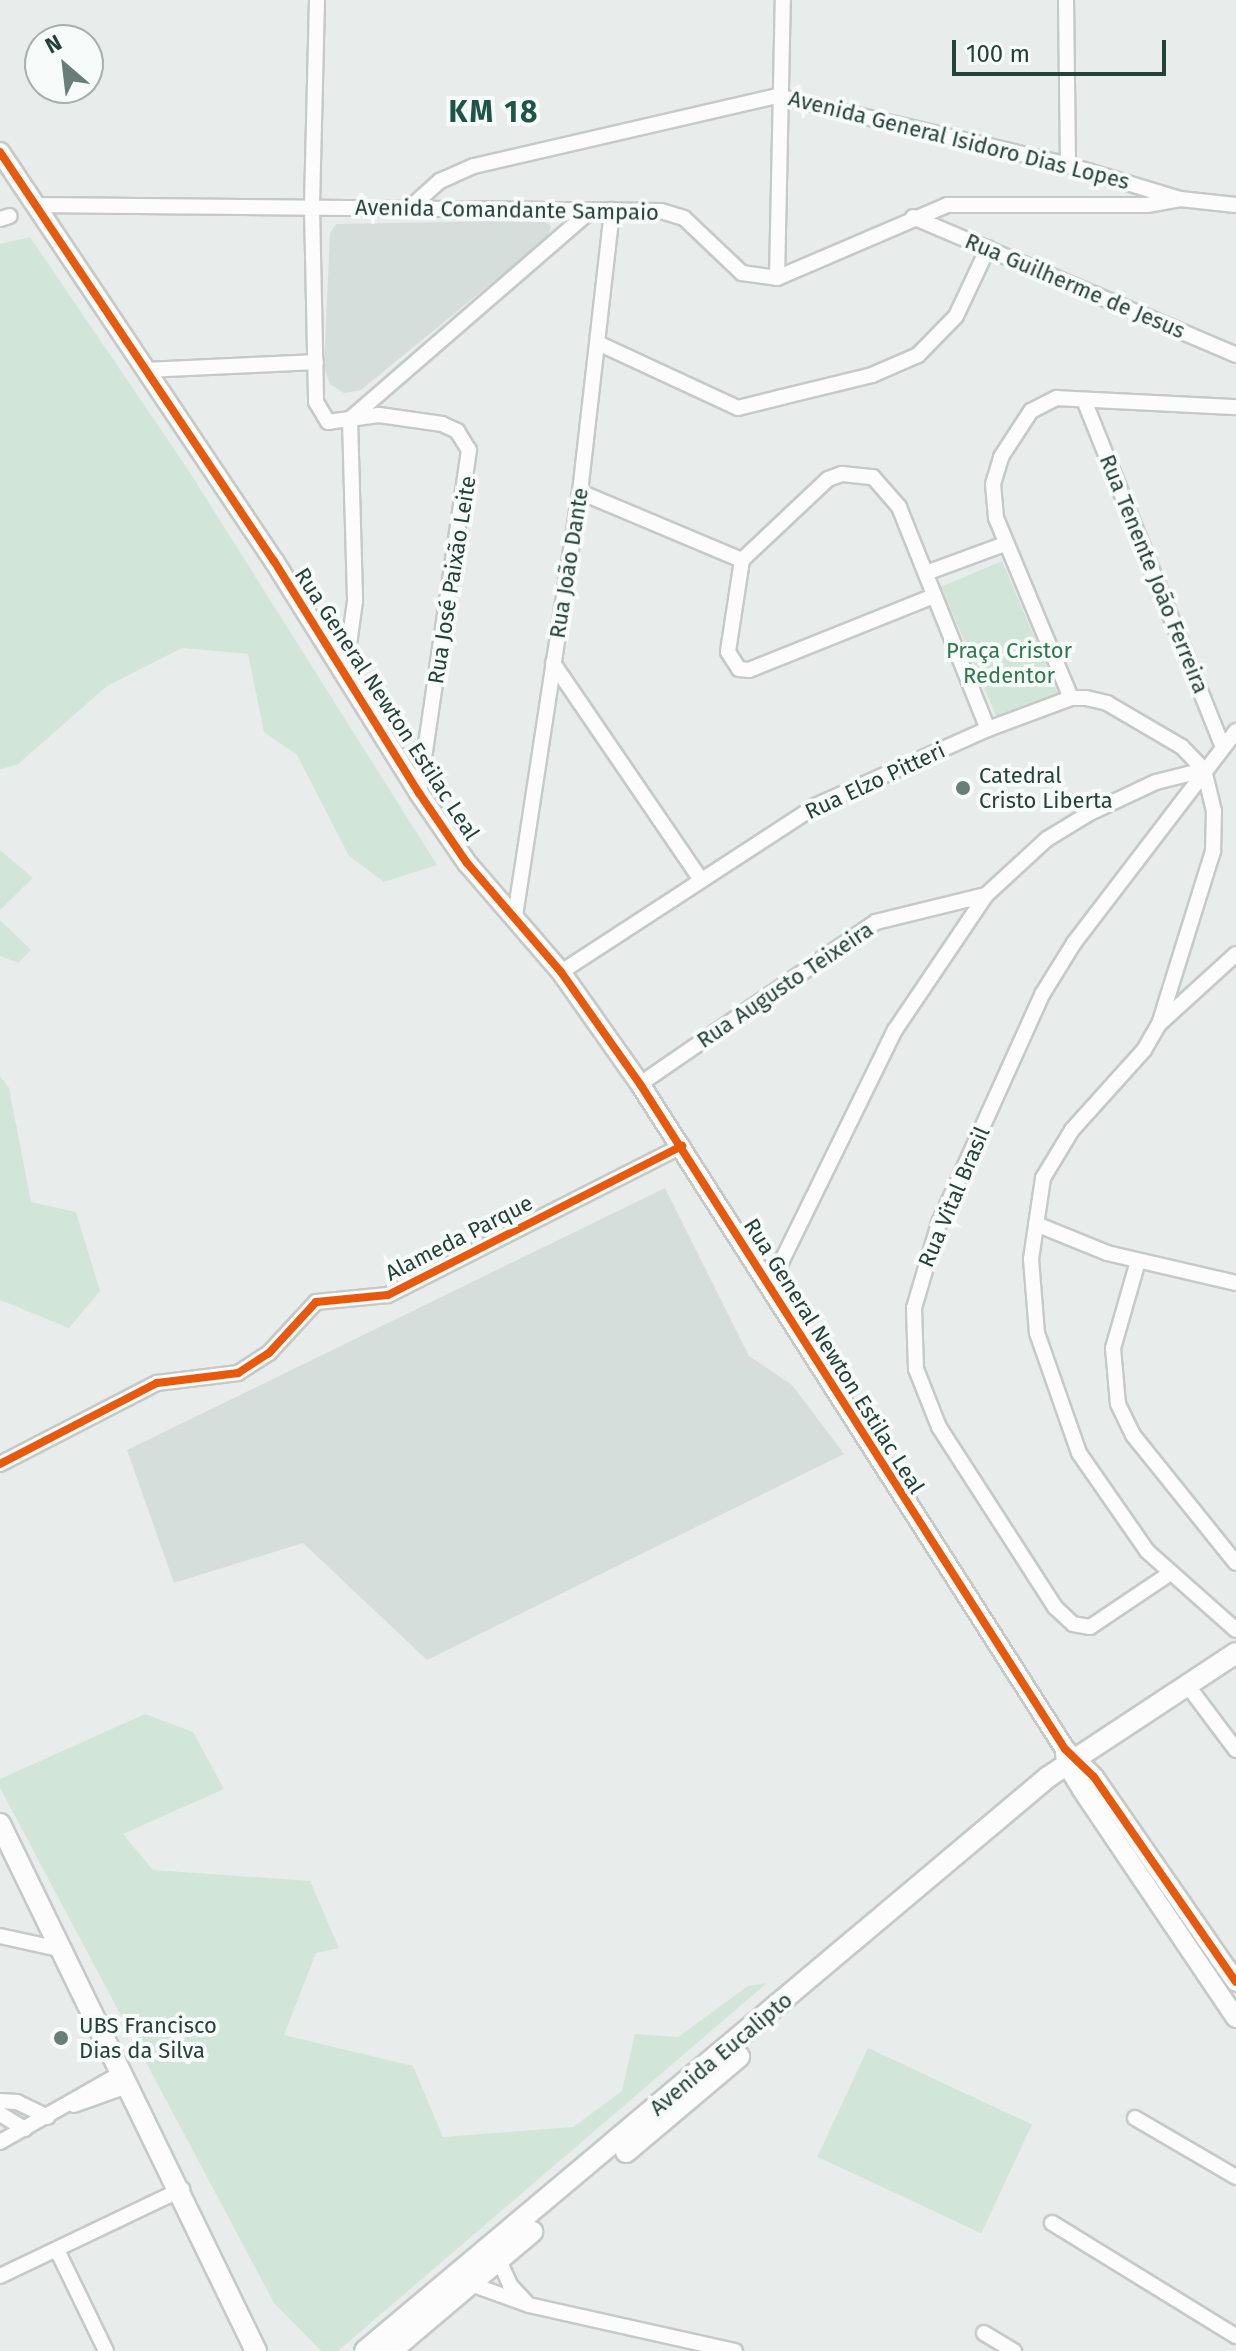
<!DOCTYPE html>
<meta charset="utf-8">
<style>
body{margin:0}
#map{position:relative;width:1236px;height:2351px;overflow:hidden;background:#e8edeb;font-family:"Fira Sans",sans-serif}
div>[style]{position:absolute}
.built>*{inset:0;background:#d6dedb}
.green>*{inset:0;background:#d1e6d8;transform-origin:0 0}
.roads{filter:drop-shadow(2px 0 #c5cac8) drop-shadow(-2px 0 #c5cac8) drop-shadow(0 2px #c5cac8) drop-shadow(0 -2px #c5cac8)}
.minor>*{height:14px;margin:-7px;padding:0 7px;transform-origin:7px;border-radius:7px;background:#fcfcfc}
.tertiary>*{height:18px;margin:-9px;padding:0 9px;transform-origin:9px;border-radius:9px;background:#fcfcfc}
.secondary>*{height:20px;margin:-10px;padding:0 10px;transform-origin:10px;border-radius:10px;background:#fcfcfc}
.cycleway>*{height:8px;margin:-4px;padding:0 4px;transform-origin:4px;border-radius:4px;background:#e8590c}
.dots>*{width:22px;height:22px;translate:-50% -50%;box-sizing:border-box;border:4px solid #f7fbf9;border-radius:50%}
span{translate:-50% -50%;white-space:nowrap;text-align:center;line-height:1.15;-webkit-text-stroke:8px #f7fbf9;paint-order:stroke}
.street-label{font-size:22px;color:#24423a}
.park-label{font-size:22px;color:#2d7a4b}
.poi-label{font-size:22px;color:#24423a}
.left{translate:0 -50%;text-align:left}
.district-label{font-size:30px;color:#1f5548;font-weight:700;letter-spacing:2px}
.north{position:absolute;left:24px;top:24px;width:80px;height:80px;box-sizing:border-box;background:#f7fbf9;border:2px solid #a3b1ad;border-radius:50%;rotate:332deg;font-size:22px;font-weight:700;line-height:32px;text-align:center;color:#24423a}
.north::after{content:'';display:block;margin:auto;width:28px;height:36px;background:#697e78;clip-path:polygon(50% 0,100% 100%,50% 72%,0 100%)}
.scale{position:absolute;left:952px;top:40px;width:214px;height:36px;box-sizing:border-box;border:4px solid #24423a;border-top:0;padding-left:10px;font-size:24px;line-height:28px;white-space:nowrap;color:#24423a;-webkit-text-stroke:6px #f7fbf9;paint-order:stroke}
</style>
<div id="map">
<div class="built">
<i style="clip-path:polygon(543px 220px,551px 226px,548px 237px,361px 390px,344px 393px,330px 384px,324px 368px,330px 233px,336px 224px)"></i>
<i style="clip-path:polygon(665px 1188px,749px 1356px,792px 1385px,844px 1454px,427px 1660px,303px 1543px,174px 1583px,127px 1450px)"></i>
</div>
<div class="green">
<i style="clip-path:polygon(30px 237px,187px 468px,437px 865px,384px 882px,349px 856px,297px 755px,264px 732px,248px 654px,182px 648px,107px 686px,17px 765px,0 769px,0 244px)"></i>
<i style="left:1002px;top:561px;width:146px;height:66px;rotate:67deg"></i>
<i style="clip-path:polygon(0 850px,33px 878px,0 910px)"></i>
<i style="clip-path:polygon(0 920px,31px 950px,18px 963px,0 956px)"></i>
<i style="clip-path:polygon(0 1076px,9px 1088px,31px 1202px,76px 1212px,100px 1291px,69px 1328px,0 1300px)"></i>
<i style="clip-path:polygon(145px 1714px,193px 1732px,224px 1789px,123px 1834px,153px 1870px,310px 1881px,339px 1948px,316px 1953px,284px 2035px,413px 2066px,443px 2137px,573px 2127px,622px 2091px,635px 2034px,678px 2037px,748px 1986px,767px 1983px,338px 2351px,321px 2351px,274px 2303px,0 1788px,0 1779px)"></i>
<i style="left:868px;top:2048px;width:181px;height:120px;rotate:25deg"></i>
</div>
<div class="roads">
<div class="minor">
<i style="left:317px;top:0;width:207px;rotate:91.4deg"></i>
<i style="left:312px;top:207px;width:195px;rotate:88.8deg"></i>
<i style="left:316px;top:402px;width:23px;rotate:59deg"></i>
<i style="left:328px;top:422px;width:22px;rotate:-8deg"></i>
<i style="left:350px;top:419px;width:182px;rotate:88.4deg"></i>
<i style="left:355px;top:601px;width:43px;rotate:97.9deg"></i>
<i style="left:349px;top:644px;width:23px;rotate:115deg"></i>
<i style="left:1066px;top:0;width:165px;rotate:89.3deg"></i>
<i style="left:35px;top:205px;width:626px;rotate:0.55deg"></i>
<i style="left:661px;top:211px;width:24px;rotate:17deg"></i>
<i style="left:684px;top:218px;width:80px;rotate:43.5deg"></i>
<i style="left:742px;top:273px;width:35px;rotate:8deg"></i>
<i style="left:777px;top:278px;width:185px;rotate:-23.2deg"></i>
<i style="left:947px;top:205px;width:200px"></i>
<i style="left:1147px;top:205px;width:34px;rotate:-10deg"></i>
<i style="left:412px;top:206px;width:38px;rotate:-42deg"></i>
<i style="left:440px;top:181px;width:37px;rotate:-24deg"></i>
<i style="left:474px;top:166px;width:311px;rotate:-13deg"></i>
<i style="left:777px;top:96px;width:299px;rotate:13.3deg"></i>
<i style="left:1068px;top:165px;width:117px;rotate:16.9deg"></i>
<i style="left:1180px;top:199px;width:56px;rotate:6.1deg"></i>
<i style="left:913px;top:217px;width:351px;rotate:23.1deg"></i>
<i style="left:0;top:219px;width:10px;rotate:-17deg"></i>
<i style="left:777px;top:278px;width:278px;rotate:-88.8deg"></i>
<i style="left:600px;top:344px;width:152px;rotate:24.9deg"></i>
<i style="left:738px;top:408px;width:45px;rotate:-14deg"></i>
<i style="left:782px;top:397px;width:93px;rotate:-13.7deg"></i>
<i style="left:872px;top:375px;width:50px;rotate:-23.5deg"></i>
<i style="left:918px;top:355px;width:54px;rotate:-45.7deg"></i>
<i style="left:956px;top:316px;width:75px;rotate:-64.8deg"></i>
<i style="left:147px;top:370px;width:169px;rotate:-2.7deg"></i>
<i style="left:1084px;top:400px;width:374px;rotate:68.2deg"></i>
<i style="left:350px;top:419px;width:29px;rotate:-8deg"></i>
<i style="left:379px;top:415px;width:64px;rotate:8.1deg"></i>
<i style="left:442px;top:424px;width:17px;rotate:25deg"></i>
<i style="left:457px;top:431px;width:22px;rotate:58deg"></i>
<i style="left:469px;top:450px;width:347px;rotate:98.3deg"></i>
<i style="left:350px;top:419px;width:316px;rotate:-40.9deg"></i>
<i style="left:580px;top:492px;width:176px;rotate:22.8deg"></i>
<i style="left:742px;top:560px;width:118px;rotate:-43.3deg"></i>
<i style="left:828px;top:479px;width:15px;rotate:-20deg"></i>
<i style="left:842px;top:474px;width:31px;rotate:6deg"></i>
<i style="left:873px;top:477px;width:40px;rotate:49deg"></i>
<i style="left:899px;top:507px;width:239px;rotate:68.2deg"></i>
<i style="left:742px;top:560px;width:93px;rotate:98.7deg"></i>
<i style="left:728px;top:652px;width:20px;rotate:57deg"></i>
<i style="left:739px;top:669px;width:10px;rotate:6deg"></i>
<i style="left:749px;top:670px;width:199px;rotate:-21.8deg"></i>
<i style="left:926px;top:573px;width:84px;rotate:-20.2deg"></i>
<i style="left:553px;top:663px;width:263px;rotate:55.7deg"></i>
<i style="left:1071px;top:698px;width:195px;rotate:-112.6deg"></i>
<i style="left:996px;top:518px;width:34px;rotate:-95deg"></i>
<i style="left:993px;top:484px;width:28px;rotate:-73deg"></i>
<i style="left:1001px;top:457px;width:55px;rotate:-56.9deg"></i>
<i style="left:1031px;top:411px;width:29px;rotate:-27deg"></i>
<i style="left:1057px;top:398px;width:179px;rotate:2.9deg"></i>
<i style="left:515px;top:916px;width:429px;rotate:-81.3deg"></i>
<i style="left:580px;top:492px;width:284px;rotate:-83.5deg"></i>
<i style="left:1236px;top:954px;width:104px;rotate:137.7deg"></i>
<i style="left:1159px;top:1024px;width:30px;rotate:120deg"></i>
<i style="left:1144px;top:1050px;width:108px;rotate:132deg"></i>
<i style="left:1072px;top:1130px;width:56px;rotate:121.1deg"></i>
<i style="left:1043px;top:1178px;width:82px;rotate:98.4deg"></i>
<i style="left:1031px;top:1259px;width:74px;rotate:85.4deg"></i>
<i style="left:1037px;top:1333px;width:127px;rotate:70.7deg"></i>
<i style="left:1079px;top:1453px;width:119px;rotate:55.2deg"></i>
<i style="left:1147px;top:1551px;width:119px;rotate:41.6deg"></i>
<i style="left:561px;top:972px;width:306px;rotate:-33.1deg"></i>
<i style="left:817px;top:805px;width:187px;rotate:-24deg"></i>
<i style="left:988px;top:729px;width:89px;rotate:-20.5deg"></i>
<i style="left:1071px;top:698px;width:15px"></i>
<i style="left:1086px;top:698px;width:22px;rotate:13deg"></i>
<i style="left:1107px;top:703px;width:87px;rotate:30.4deg"></i>
<i style="left:1182px;top:747px;width:32px;rotate:46deg"></i>
<i style="left:1204px;top:770px;width:42px;rotate:76.3deg"></i>
<i style="left:1214px;top:811px;width:40px;rotate:91.4deg"></i>
<i style="left:1213px;top:851px;width:181px;rotate:107.3deg"></i>
<i style="left:640px;top:1084px;width:286px;rotate:-34.5deg"></i>
<i style="left:876px;top:922px;width:113px;rotate:-13.8deg"></i>
<i style="left:1036px;top:1224px;width:77px;rotate:22.2deg"></i>
<i style="left:1107px;top:1253px;width:132px;rotate:13.1deg"></i>
<i style="left:1138px;top:1261px;width:91px;rotate:106deg"></i>
<i style="left:1113px;top:1348px;width:56px;rotate:84.9deg"></i>
<i style="left:1118px;top:1404px;width:34px;rotate:64deg"></i>
<i style="left:1133px;top:1435px;width:164px;rotate:51.2deg"></i>
<i style="left:769px;top:1287px;width:286px;rotate:-63.9deg"></i>
<i style="left:895px;top:1030px;width:163px;rotate:-56deg"></i>
<i style="left:986px;top:895px;width:83px;rotate:-42.6deg"></i>
<i style="left:1047px;top:839px;width:50px;rotate:-31.2deg"></i>
<i style="left:1090px;top:813px;width:73px;rotate:-25.2deg"></i>
<i style="left:1156px;top:782px;width:49px;rotate:-14deg"></i>
<i style="left:0;top:1464px;width:177px;rotate:-27.3deg"></i>
<i style="left:157px;top:1383px;width:82px;rotate:-7deg"></i>
<i style="left:238px;top:1373px;width:37px;rotate:-33deg"></i>
<i style="left:269px;top:1353px;width:69px;rotate:-47.3deg"></i>
<i style="left:316px;top:1302px;width:72px;rotate:-5.6deg"></i>
<i style="left:388px;top:1295px;width:330px;rotate:-26.9deg"></i>
<i style="left:1169px;top:1574px;width:95px;rotate:146.1deg"></i>
<i style="left:1090px;top:1627px;width:17px;rotate:-170deg"></i>
<i style="left:1073px;top:1624px;width:25px;rotate:-137deg"></i>
<i style="left:1055px;top:1607px;width:214px;rotate:-122.8deg"></i>
<i style="left:939px;top:1427px;width:62px;rotate:-111.6deg"></i>
<i style="left:916px;top:1369px;width:61px;rotate:-91.9deg"></i>
<i style="left:914px;top:1308px;width:89px;rotate:-73.6deg"></i>
<i style="left:939px;top:1223px;width:252px;rotate:-65.7deg"></i>
<i style="left:1043px;top:993px;width:59px;rotate:-58.2deg"></i>
<i style="left:1074px;top:943px;width:267px;rotate:-52.6deg"></i>
<i style="left:1188px;top:1686px;width:80px;rotate:53.1deg"></i>
<i style="left:0;top:1936px;width:66px;rotate:12.3deg"></i>
<i style="left:0;top:2101px;width:17px;rotate:3deg"></i>
<i style="left:17px;top:2102px;width:34px;rotate:26deg"></i>
<i style="left:74px;top:2105px;width:59px;rotate:-19.7deg"></i>
<i style="left:0;top:2114px;width:29px;rotate:31deg"></i>
<i style="left:1135px;top:2118px;width:117px;rotate:30.3deg"></i>
<i style="left:0;top:2142px;width:142px;rotate:-29.6deg"></i>
<i style="left:1052px;top:2223px;width:216px;rotate:31.6deg"></i>
<i style="left:57px;top:2250px;width:112px;rotate:64.1deg"></i>
<i style="left:499px;top:2260px;width:27px;rotate:66deg"></i>
<i style="left:510px;top:2285px;width:23px;rotate:47deg"></i>
<i style="left:0;top:2276px;width:202px;rotate:-25.5deg"></i>
<i style="left:465px;top:2282px;width:68px;rotate:19.8deg"></i>
<i style="left:529px;top:2305px;width:211px;rotate:12.6deg"></i>
<i style="left:984px;top:2333px;width:35px;rotate:31deg"></i>
</div>
<div class="tertiary">
<i style="left:0;top:152px;width:492px;rotate:56.2deg"></i>
<i style="left:274px;top:561px;width:274px;rotate:58deg"></i>
<i style="left:419px;top:793px;width:85px;rotate:55.6deg"></i>
<i style="left:467px;top:863px;width:144px;rotate:49.2deg"></i>
<i style="left:561px;top:972px;width:137px;rotate:54.8deg"></i>
<i style="left:640px;top:1084px;width:789px;rotate:57.42deg"></i>
<i style="left:1065px;top:1749px;width:40px;rotate:44deg"></i>
<i style="left:1094px;top:1777px;width:249px;rotate:55.3deg"></i>
<i style="left:1065px;top:1752px;width:12px;rotate:85deg"></i>
<i style="left:1066px;top:1764px;width:31px;rotate:58deg"></i>
<i style="left:1082px;top:1790px;width:275px;rotate:56deg"></i>
</div>
<div class="secondary">
<i style="left:0;top:1824px;width:586px;rotate:64.09deg"></i>
<i style="left:626px;top:2152px;width:148px;rotate:-40.1deg"></i>
<i style="left:365px;top:2351px;width:892px;rotate:-40.04deg"></i>
<i style="left:1048px;top:1777px;width:225px;rotate:-33.4deg"></i>
<i style="left:391px;top:2351px;width:185px;rotate:-40.2deg"></i>
</div>
</div>
<div class="cycleway">
<i style="left:0;top:152px;width:492px;rotate:56.2deg"></i>
<i style="left:274px;top:561px;width:274px;rotate:58deg"></i>
<i style="left:419px;top:793px;width:85px;rotate:55.6deg"></i>
<i style="left:467px;top:863px;width:144px;rotate:49.2deg"></i>
<i style="left:561px;top:972px;width:137px;rotate:54.8deg"></i>
<i style="left:640px;top:1084px;width:789px;rotate:57.42deg"></i>
<i style="left:1065px;top:1749px;width:40px;rotate:44deg"></i>
<i style="left:1094px;top:1777px;width:249px;rotate:55.3deg"></i>
<i style="left:0;top:1464px;width:177px;rotate:-27.3deg"></i>
<i style="left:157px;top:1383px;width:82px;rotate:-7deg"></i>
<i style="left:238px;top:1373px;width:37px;rotate:-33deg"></i>
<i style="left:269px;top:1353px;width:69px;rotate:-47.3deg"></i>
<i style="left:316px;top:1302px;width:72px;rotate:-5.6deg"></i>
<i style="left:388px;top:1295px;width:330px;rotate:-26.9deg"></i>
</div>
<div class="dots">
<i style="left:963px;top:788px;background:#697e78"></i>
<i style="left:61px;top:2038px;background:#697e78"></i>
</div>
<div class="street-label">
<span style="left:959px;top:140px;rotate:14deg">Avenida General Isidoro Dias Lopes</span>
<span style="left:507px;top:210px;rotate:1deg">Avenida Comandante Sampaio</span>
<span style="left:1075px;top:286px;rotate:23deg">Rua Guilherme de Jesus</span>
<span style="left:569px;top:563px;rotate:-81deg">Rua João Dante</span>
<span style="left:1154px;top:574px;rotate:68deg">Rua Tenente João Ferreira</span>
<span style="left:452px;top:580px;rotate:-81deg">Rua José Paixão Leite</span>
<span style="left:387px;top:704px;rotate:57deg">Rua General Newton Estilac Leal</span>
<span style="left:875px;top:781px;rotate:-25deg">Rua Elzo Pitteri</span>
<span style="left:785px;top:985px;rotate:-34deg">Rua Augusto Teixeira</span>
<span style="left:954px;top:1197px;rotate:-67deg">Rua Vital Brasil</span>
<span style="left:459px;top:1238px;rotate:-27deg">Alameda Parque</span>
<span style="left:834px;top:1356px;rotate:58deg">Rua General Newton Estilac Leal</span>
<span style="left:721px;top:2054px;rotate:-40deg">Avenida Eucalipto</span>
</div>
<div class="park-label">
<span style="left:1009px;top:663px">Praça Cristor<br>Redentor</span>
</div>
<div class="poi-label">
<span class="left" style="left:979px;top:788px">Catedral<br>Cristo Liberta</span>
<span class="left" style="left:79px;top:2038px">UBS Francisco<br>Dias da Silva</span>
</div>
<div class="district-label">
<span style="left:494px;top:112px">KM 18</span>
</div>
<div class="north">N</div>
<div class="scale">100 m</div>
</div>
